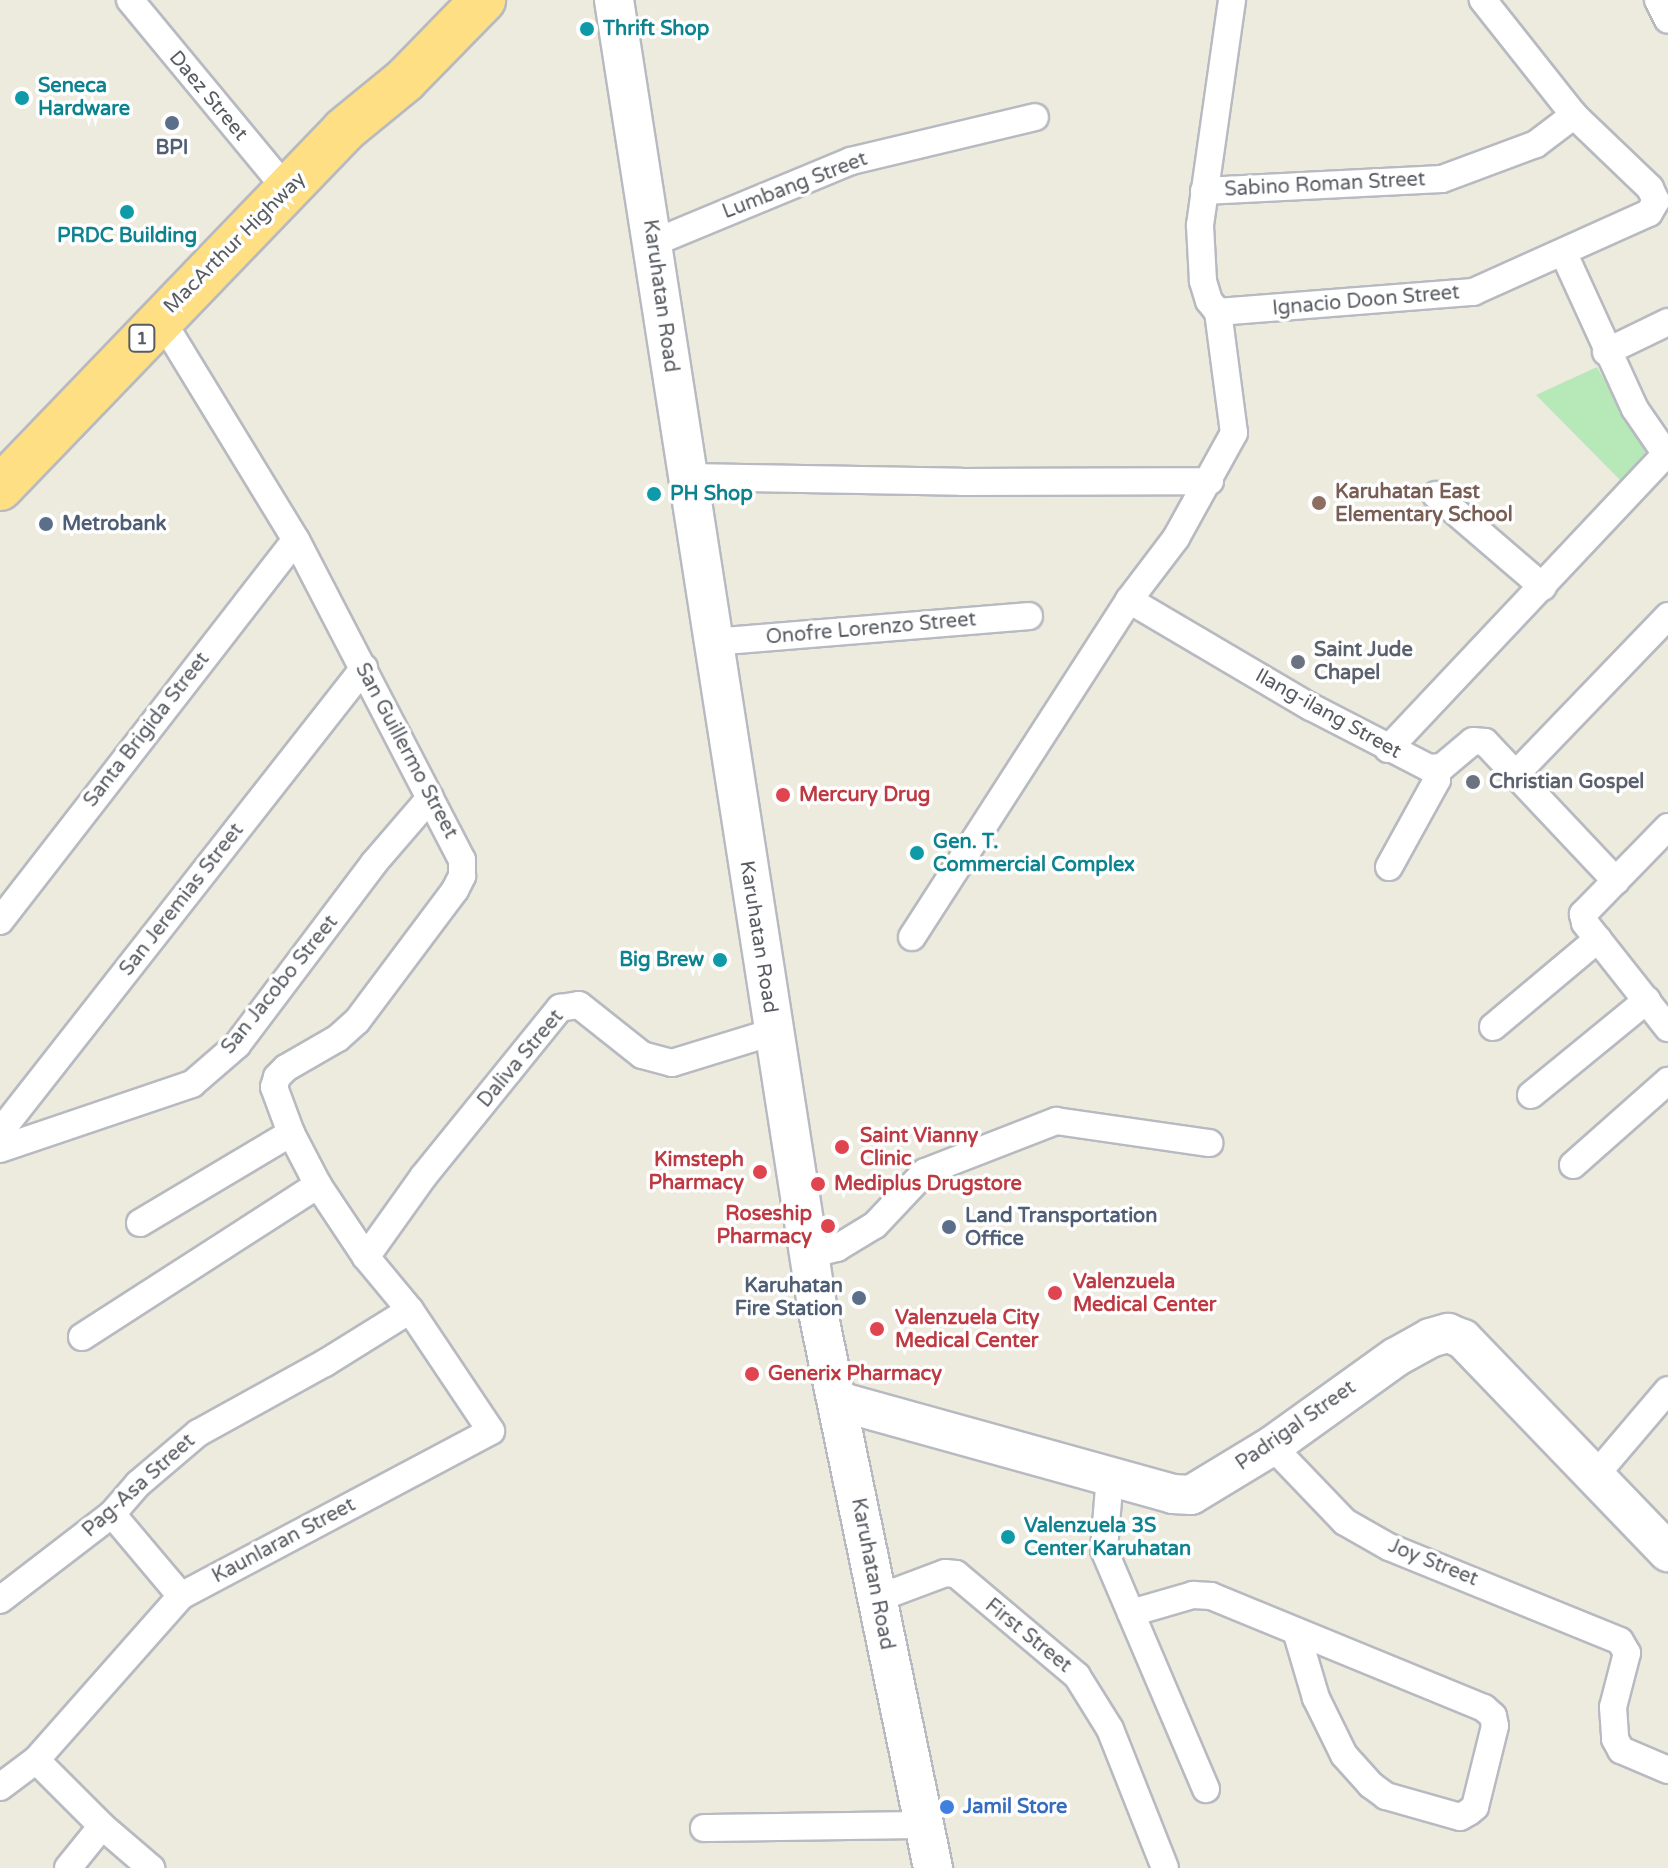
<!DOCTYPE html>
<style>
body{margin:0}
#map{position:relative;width:1668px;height:1868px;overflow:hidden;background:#edeade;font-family:"Varela Round",sans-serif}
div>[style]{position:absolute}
.green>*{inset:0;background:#b7e8b7}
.roads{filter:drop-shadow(2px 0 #b7bac0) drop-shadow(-2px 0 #b7bac0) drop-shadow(0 2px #b7bac0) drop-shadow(0 -2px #b7bac0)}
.street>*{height:26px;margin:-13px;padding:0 13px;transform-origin:13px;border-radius:13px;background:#fff}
.secondary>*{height:38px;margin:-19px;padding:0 19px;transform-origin:19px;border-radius:19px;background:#fff}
.highway>*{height:44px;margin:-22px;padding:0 22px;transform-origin:22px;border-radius:22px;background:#ffdf83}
.dots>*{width:22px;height:22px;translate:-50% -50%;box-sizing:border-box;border:4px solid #fff;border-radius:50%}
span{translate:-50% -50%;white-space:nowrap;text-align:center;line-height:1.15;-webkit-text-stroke:7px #fff;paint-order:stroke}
.shield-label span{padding:2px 6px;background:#fff;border:2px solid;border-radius:6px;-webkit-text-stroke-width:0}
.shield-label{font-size:18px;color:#585c62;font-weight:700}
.culture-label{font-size:20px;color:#0d838f;font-weight:700}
.left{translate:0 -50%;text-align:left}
.right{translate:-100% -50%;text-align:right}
.street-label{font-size:20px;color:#585c62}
.service-label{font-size:20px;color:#4e5e75;font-weight:700}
.education-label{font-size:20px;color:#785e54;font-weight:700}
.worship-label{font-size:20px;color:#5b616d;font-weight:700}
.health-label{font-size:20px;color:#be3a42;font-weight:700}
.shop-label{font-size:20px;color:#366cbe;font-weight:700}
</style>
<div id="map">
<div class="green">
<i style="clip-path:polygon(1597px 367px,1650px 460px,1623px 483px,1536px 395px)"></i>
</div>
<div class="roads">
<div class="street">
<i style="left:130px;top:0;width:248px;rotate:50.4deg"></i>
<i style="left:1658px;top:0;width:22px;rotate:63deg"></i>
<i style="left:1204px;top:191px;width:238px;rotate:-2.9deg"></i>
<i style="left:1442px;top:179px;width:100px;rotate:-20.4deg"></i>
<i style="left:1536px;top:144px;width:48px;rotate:-37.3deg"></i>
<i style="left:653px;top:243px;width:214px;rotate:-22.5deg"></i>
<i style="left:851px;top:161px;width:189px;rotate:-13.4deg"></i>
<i style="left:1564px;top:254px;width:170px;rotate:65.4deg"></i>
<i style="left:1635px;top:409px;width:58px;rotate:55.5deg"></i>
<i style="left:1218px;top:312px;width:256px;rotate:-4.5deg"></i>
<i style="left:1473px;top:292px;width:193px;rotate:-24.2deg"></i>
<i style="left:1649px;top:213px;width:14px;rotate:-60deg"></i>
<i style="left:1656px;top:201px;width:14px;rotate:-115deg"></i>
<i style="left:1650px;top:188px;width:105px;rotate:-136.2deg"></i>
<i style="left:1574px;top:115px;width:147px;rotate:-128.4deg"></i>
<i style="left:1606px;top:352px;width:69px;rotate:-25.8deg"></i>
<i style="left:688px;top:477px;width:273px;rotate:1deg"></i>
<i style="left:961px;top:482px;width:249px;rotate:-0.2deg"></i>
<i style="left:1436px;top:495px;width:141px;rotate:40.7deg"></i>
<i style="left:1129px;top:600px;width:211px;rotate:30.5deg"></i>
<i style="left:1311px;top:707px;width:133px;rotate:27.3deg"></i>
<i style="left:1429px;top:768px;width:13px;rotate:-4deg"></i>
<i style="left:1442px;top:767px;width:40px;rotate:-40deg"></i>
<i style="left:1473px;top:741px;width:12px;rotate:5deg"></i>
<i style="left:1485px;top:742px;width:191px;rotate:46.7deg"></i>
<i style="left:713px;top:642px;width:317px;rotate:-4.7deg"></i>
<i style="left:1388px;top:749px;width:405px;rotate:-46.7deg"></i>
<i style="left:1517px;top:773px;width:218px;rotate:-46.1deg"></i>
<i style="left:1668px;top:827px;width:122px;rotate:134.3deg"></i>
<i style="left:1583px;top:914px;width:9px;rotate:77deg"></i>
<i style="left:1585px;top:923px;width:134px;rotate:51.7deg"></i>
<i style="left:1389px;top:867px;width:99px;rotate:-61.1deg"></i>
<i style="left:1437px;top:780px;width:11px;rotate:-95deg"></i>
<i style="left:0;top:921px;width:482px;rotate:-52.2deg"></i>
<i style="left:912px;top:937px;width:401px;rotate:-57.2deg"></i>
<i style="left:1129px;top:600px;width:78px;rotate:-52.8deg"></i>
<i style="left:1176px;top:538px;width:120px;rotate:-61.1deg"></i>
<i style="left:1234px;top:433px;width:122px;rotate:-97.5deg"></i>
<i style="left:1218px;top:312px;width:14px;rotate:-129deg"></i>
<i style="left:1209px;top:301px;width:21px;rotate:-107deg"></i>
<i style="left:1203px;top:281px;width:56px;rotate:-93.1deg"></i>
<i style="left:1200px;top:225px;width:227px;rotate:-81.9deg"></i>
<i style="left:1493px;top:1027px;width:137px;rotate:-40deg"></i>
<i style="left:1531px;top:1095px;width:150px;rotate:-39.3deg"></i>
<i style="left:0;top:1132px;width:590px;rotate:-51.89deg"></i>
<i style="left:0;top:1149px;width:203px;rotate:-18.7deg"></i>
<i style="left:192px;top:1084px;width:60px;rotate:-40.9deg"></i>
<i style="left:237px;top:1045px;width:228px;rotate:-53deg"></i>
<i style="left:374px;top:863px;width:86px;rotate:-49.3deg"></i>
<i style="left:1573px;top:1165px;width:127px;rotate:-41.5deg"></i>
<i style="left:140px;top:1223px;width:176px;rotate:-30.8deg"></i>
<i style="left:809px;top:1255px;width:29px;rotate:-14deg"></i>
<i style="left:837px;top:1248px;width:44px;rotate:-31.2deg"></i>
<i style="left:875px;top:1225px;width:73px;rotate:-46.7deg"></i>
<i style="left:925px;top:1172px;width:141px;rotate:-21.3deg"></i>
<i style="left:1056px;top:1121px;width:155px;rotate:8.2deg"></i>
<i style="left:366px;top:1257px;width:98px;rotate:-54.5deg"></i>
<i style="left:423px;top:1177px;width:218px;rotate:-51deg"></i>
<i style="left:560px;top:1008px;width:19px;rotate:-9deg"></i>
<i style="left:579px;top:1005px;width:80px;rotate:38.4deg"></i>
<i style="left:642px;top:1055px;width:31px;rotate:15deg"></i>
<i style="left:672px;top:1063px;width:106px;rotate:-17.1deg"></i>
<i style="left:82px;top:1337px;width:281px;rotate:-32.8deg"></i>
<i style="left:1272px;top:1446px;width:105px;rotate:46.2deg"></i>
<i style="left:1345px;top:1522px;width:51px;rotate:29.6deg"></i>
<i style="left:1389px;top:1547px;width:249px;rotate:22.1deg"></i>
<i style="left:1620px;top:1641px;width:14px;rotate:60deg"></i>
<i style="left:1627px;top:1653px;width:56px;rotate:104.5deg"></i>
<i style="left:1613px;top:1707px;width:32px;rotate:86deg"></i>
<i style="left:1615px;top:1739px;width:13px;rotate:61deg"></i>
<i style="left:1621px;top:1750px;width:51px;rotate:23.1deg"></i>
<i style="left:1110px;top:1475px;width:75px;rotate:94.6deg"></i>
<i style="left:1104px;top:1550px;width:260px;rotate:66.9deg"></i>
<i style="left:1594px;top:1477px;width:114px;rotate:-49.6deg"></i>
<i style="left:112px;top:1514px;width:107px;rotate:49.9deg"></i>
<i style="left:876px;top:1599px;width:74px;rotate:-20.6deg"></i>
<i style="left:945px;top:1573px;width:11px;rotate:5deg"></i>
<i style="left:956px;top:1574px;width:158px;rotate:40.1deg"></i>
<i style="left:1077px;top:1676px;width:62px;rotate:58.1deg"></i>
<i style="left:1110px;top:1729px;width:149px;rotate:68.4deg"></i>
<i style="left:0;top:1600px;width:141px;rotate:-37.5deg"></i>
<i style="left:112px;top:1514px;width:40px;rotate:-49deg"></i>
<i style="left:138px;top:1484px;width:79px;rotate:-40.4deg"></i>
<i style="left:198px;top:1433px;width:145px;rotate:-28.9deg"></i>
<i style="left:325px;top:1363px;width:100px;rotate:-31.9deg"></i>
<i style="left:1131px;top:1613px;width:65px;rotate:-16.2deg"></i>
<i style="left:1193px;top:1595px;width:18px;rotate:3deg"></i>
<i style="left:1211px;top:1596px;width:295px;rotate:22.3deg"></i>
<i style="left:1484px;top:1708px;width:12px;rotate:42deg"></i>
<i style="left:1493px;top:1716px;width:10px;rotate:79deg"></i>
<i style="left:1495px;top:1726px;width:83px;rotate:103.9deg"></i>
<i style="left:1475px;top:1807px;width:8px;rotate:140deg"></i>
<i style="left:1469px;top:1812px;width:10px;rotate:151deg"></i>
<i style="left:1460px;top:1817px;width:77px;rotate:-164.2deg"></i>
<i style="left:1386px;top:1796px;width:19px;rotate:-144deg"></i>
<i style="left:1371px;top:1785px;width:40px;rotate:-132deg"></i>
<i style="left:1344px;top:1755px;width:64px;rotate:-116.2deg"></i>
<i style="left:1316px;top:1698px;width:67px;rotate:-106.5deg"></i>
<i style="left:36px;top:1760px;width:93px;rotate:45deg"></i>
<i style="left:102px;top:1826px;width:65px;rotate:40.6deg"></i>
<i style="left:0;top:1787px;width:45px;rotate:-36.9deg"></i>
<i style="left:36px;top:1760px;width:219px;rotate:-48.5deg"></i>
<i style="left:181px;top:1596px;width:351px;rotate:-28deg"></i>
<i style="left:491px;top:1431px;width:146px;rotate:-123.8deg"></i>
<i style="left:410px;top:1310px;width:69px;rotate:-129.7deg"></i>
<i style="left:366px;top:1257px;width:87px;rotate:-123.7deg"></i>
<i style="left:318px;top:1185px;width:59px;rotate:-117.4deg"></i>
<i style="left:291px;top:1133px;width:49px;rotate:-110.3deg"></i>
<i style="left:274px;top:1087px;width:10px;rotate:-73deg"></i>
<i style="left:277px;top:1077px;width:13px;rotate:-45deg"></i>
<i style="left:286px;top:1068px;width:60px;rotate:-30deg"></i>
<i style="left:338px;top:1038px;width:25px;rotate:-42deg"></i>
<i style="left:357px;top:1021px;width:164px;rotate:-53.2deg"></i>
<i style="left:455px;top:890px;width:16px;rotate:-63deg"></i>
<i style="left:462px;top:876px;width:16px;rotate:-90deg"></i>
<i style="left:462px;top:860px;width:360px;rotate:-117.4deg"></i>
<i style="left:296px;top:540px;width:259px;rotate:-121.4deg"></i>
<i style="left:704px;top:1828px;width:219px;rotate:-0.8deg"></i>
<i style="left:68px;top:1868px;width:54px;rotate:-51deg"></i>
</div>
<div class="secondary">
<i style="left:614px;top:0;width:1328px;rotate:81.16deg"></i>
<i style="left:818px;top:1312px;width:568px;rotate:78.31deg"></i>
<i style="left:838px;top:1401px;width:348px;rotate:15.5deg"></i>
<i style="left:1173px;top:1494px;width:18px;rotate:3deg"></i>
<i style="left:1191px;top:1495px;width:95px;rotate:-31.2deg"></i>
<i style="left:1272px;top:1446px;width:153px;rotate:-35.7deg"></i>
<i style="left:1396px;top:1357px;width:39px;rotate:-29deg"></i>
<i style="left:1430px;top:1338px;width:19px;rotate:-16deg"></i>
<i style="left:1448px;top:1333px;width:16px;rotate:22deg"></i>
<i style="left:1463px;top:1339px;width:296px;rotate:46.1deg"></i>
</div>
<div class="highway">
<i style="left:0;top:488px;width:496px;rotate:-46.1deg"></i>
<i style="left:344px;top:130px;width:79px;rotate:-39.3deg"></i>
<i style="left:405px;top:80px;width:112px;rotate:-45.7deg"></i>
</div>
</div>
<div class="dots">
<i style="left:587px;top:29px;background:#0f9aa8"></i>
<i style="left:22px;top:98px;background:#0f9aa8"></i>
<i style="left:172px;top:123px;background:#5c6f8a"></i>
<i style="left:127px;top:212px;background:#0f9aa8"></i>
<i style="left:654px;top:494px;background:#0f9aa8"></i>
<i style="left:1319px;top:503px;background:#8d6e63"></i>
<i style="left:46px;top:524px;background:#5c6f8a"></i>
<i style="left:1298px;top:662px;background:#6b7280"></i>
<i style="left:1473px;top:782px;background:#6b7280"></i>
<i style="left:783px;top:795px;background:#e0444e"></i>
<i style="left:917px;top:853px;background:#0f9aa8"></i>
<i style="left:720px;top:960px;background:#0f9aa8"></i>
<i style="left:842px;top:1147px;background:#e0444e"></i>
<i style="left:760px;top:1172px;background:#e0444e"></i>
<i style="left:818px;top:1184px;background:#e0444e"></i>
<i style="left:828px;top:1226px;background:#e0444e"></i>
<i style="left:949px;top:1227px;background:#5c6f8a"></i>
<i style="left:1055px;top:1293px;background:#e0444e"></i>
<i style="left:859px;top:1298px;background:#5c6f8a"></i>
<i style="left:877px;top:1329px;background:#e0444e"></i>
<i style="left:752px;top:1374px;background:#e0444e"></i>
<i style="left:1008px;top:1537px;background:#0f9aa8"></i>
<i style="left:947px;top:1807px;background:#3f7fe0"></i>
</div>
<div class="shield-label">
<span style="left:142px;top:338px">1</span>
</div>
<div class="culture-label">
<span class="left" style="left:603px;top:29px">Thrift Shop</span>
<span class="left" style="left:38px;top:98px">Seneca<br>Hardware</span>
<span style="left:127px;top:236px">PRDC Building</span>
<span class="left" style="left:670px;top:494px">PH Shop</span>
<span class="left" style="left:933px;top:854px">Gen. T.<br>Commercial Complex</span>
<span class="right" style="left:704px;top:960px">Big Brew</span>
<span class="left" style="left:1024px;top:1538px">Valenzuela 3S<br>Center Karuhatan</span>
</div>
<div class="street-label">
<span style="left:208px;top:96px;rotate:50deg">Daez Street</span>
<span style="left:1325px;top:185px;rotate:-3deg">Sabino Roman Street</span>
<span style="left:795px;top:186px;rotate:-21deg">Lumbang Street</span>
<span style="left:235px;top:243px;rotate:-45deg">MacArthur Highway</span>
<span style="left:660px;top:296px;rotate:82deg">Karuhatan Road</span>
<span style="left:1366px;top:301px;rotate:-5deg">Ignacio Doon Street</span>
<span style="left:871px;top:629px;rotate:-5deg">Onofre Lorenzo Street</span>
<span style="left:1328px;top:714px;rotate:29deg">Ilang-ilang Street</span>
<span style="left:147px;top:730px;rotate:-52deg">Santa Brigida Street</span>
<span style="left:406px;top:751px;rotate:62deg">San Guillermo Street</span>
<span style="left:182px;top:900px;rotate:-52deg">San Jeremias Street</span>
<span style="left:758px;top:937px;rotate:81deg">Karuhatan Road</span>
<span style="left:280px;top:985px;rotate:-51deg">San Jacobo Street</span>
<span style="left:521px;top:1059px;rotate:-50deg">Daliva Street</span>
<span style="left:1296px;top:1426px;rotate:-35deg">Padrigal Street</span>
<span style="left:139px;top:1486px;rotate:-42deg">Pag-Asa Street</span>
<span style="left:284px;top:1541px;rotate:-28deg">Kaunlaran Street</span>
<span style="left:1433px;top:1563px;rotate:22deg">Joy Street</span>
<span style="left:872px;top:1574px;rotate:79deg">Karuhatan Road</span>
<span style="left:1028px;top:1636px;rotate:39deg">First Street</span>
</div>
<div class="service-label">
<span style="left:172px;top:148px">BPI</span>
<span class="left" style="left:62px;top:524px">Metrobank</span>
<span class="left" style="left:965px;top:1228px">Land Transportation<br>Office</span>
<span class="right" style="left:843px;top:1298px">Karuhatan<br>Fire Station</span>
</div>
<div class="education-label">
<span class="left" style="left:1335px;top:504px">Karuhatan East<br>Elementary School</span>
</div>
<div class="worship-label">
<span class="left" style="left:1314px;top:662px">Saint Jude<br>Chapel</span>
<span class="left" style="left:1489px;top:782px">Christian Gospel</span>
</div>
<div class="health-label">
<span class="left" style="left:799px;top:795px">Mercury Drug</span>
<span class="left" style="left:860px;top:1148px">Saint Vianny<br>Clinic</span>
<span class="right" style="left:744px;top:1172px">Kimsteph<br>Pharmacy</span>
<span class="left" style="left:834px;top:1184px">Mediplus Drugstore</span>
<span class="right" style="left:812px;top:1226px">Roseship<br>Pharmacy</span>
<span class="left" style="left:1073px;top:1294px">Valenzuela<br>Medical Center</span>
<span class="left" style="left:895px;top:1330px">Valenzuela City<br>Medical Center</span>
<span class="left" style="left:768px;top:1374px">Generix Pharmacy</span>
</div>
<div class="shop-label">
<span class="left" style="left:963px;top:1807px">Jamil Store</span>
</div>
</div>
